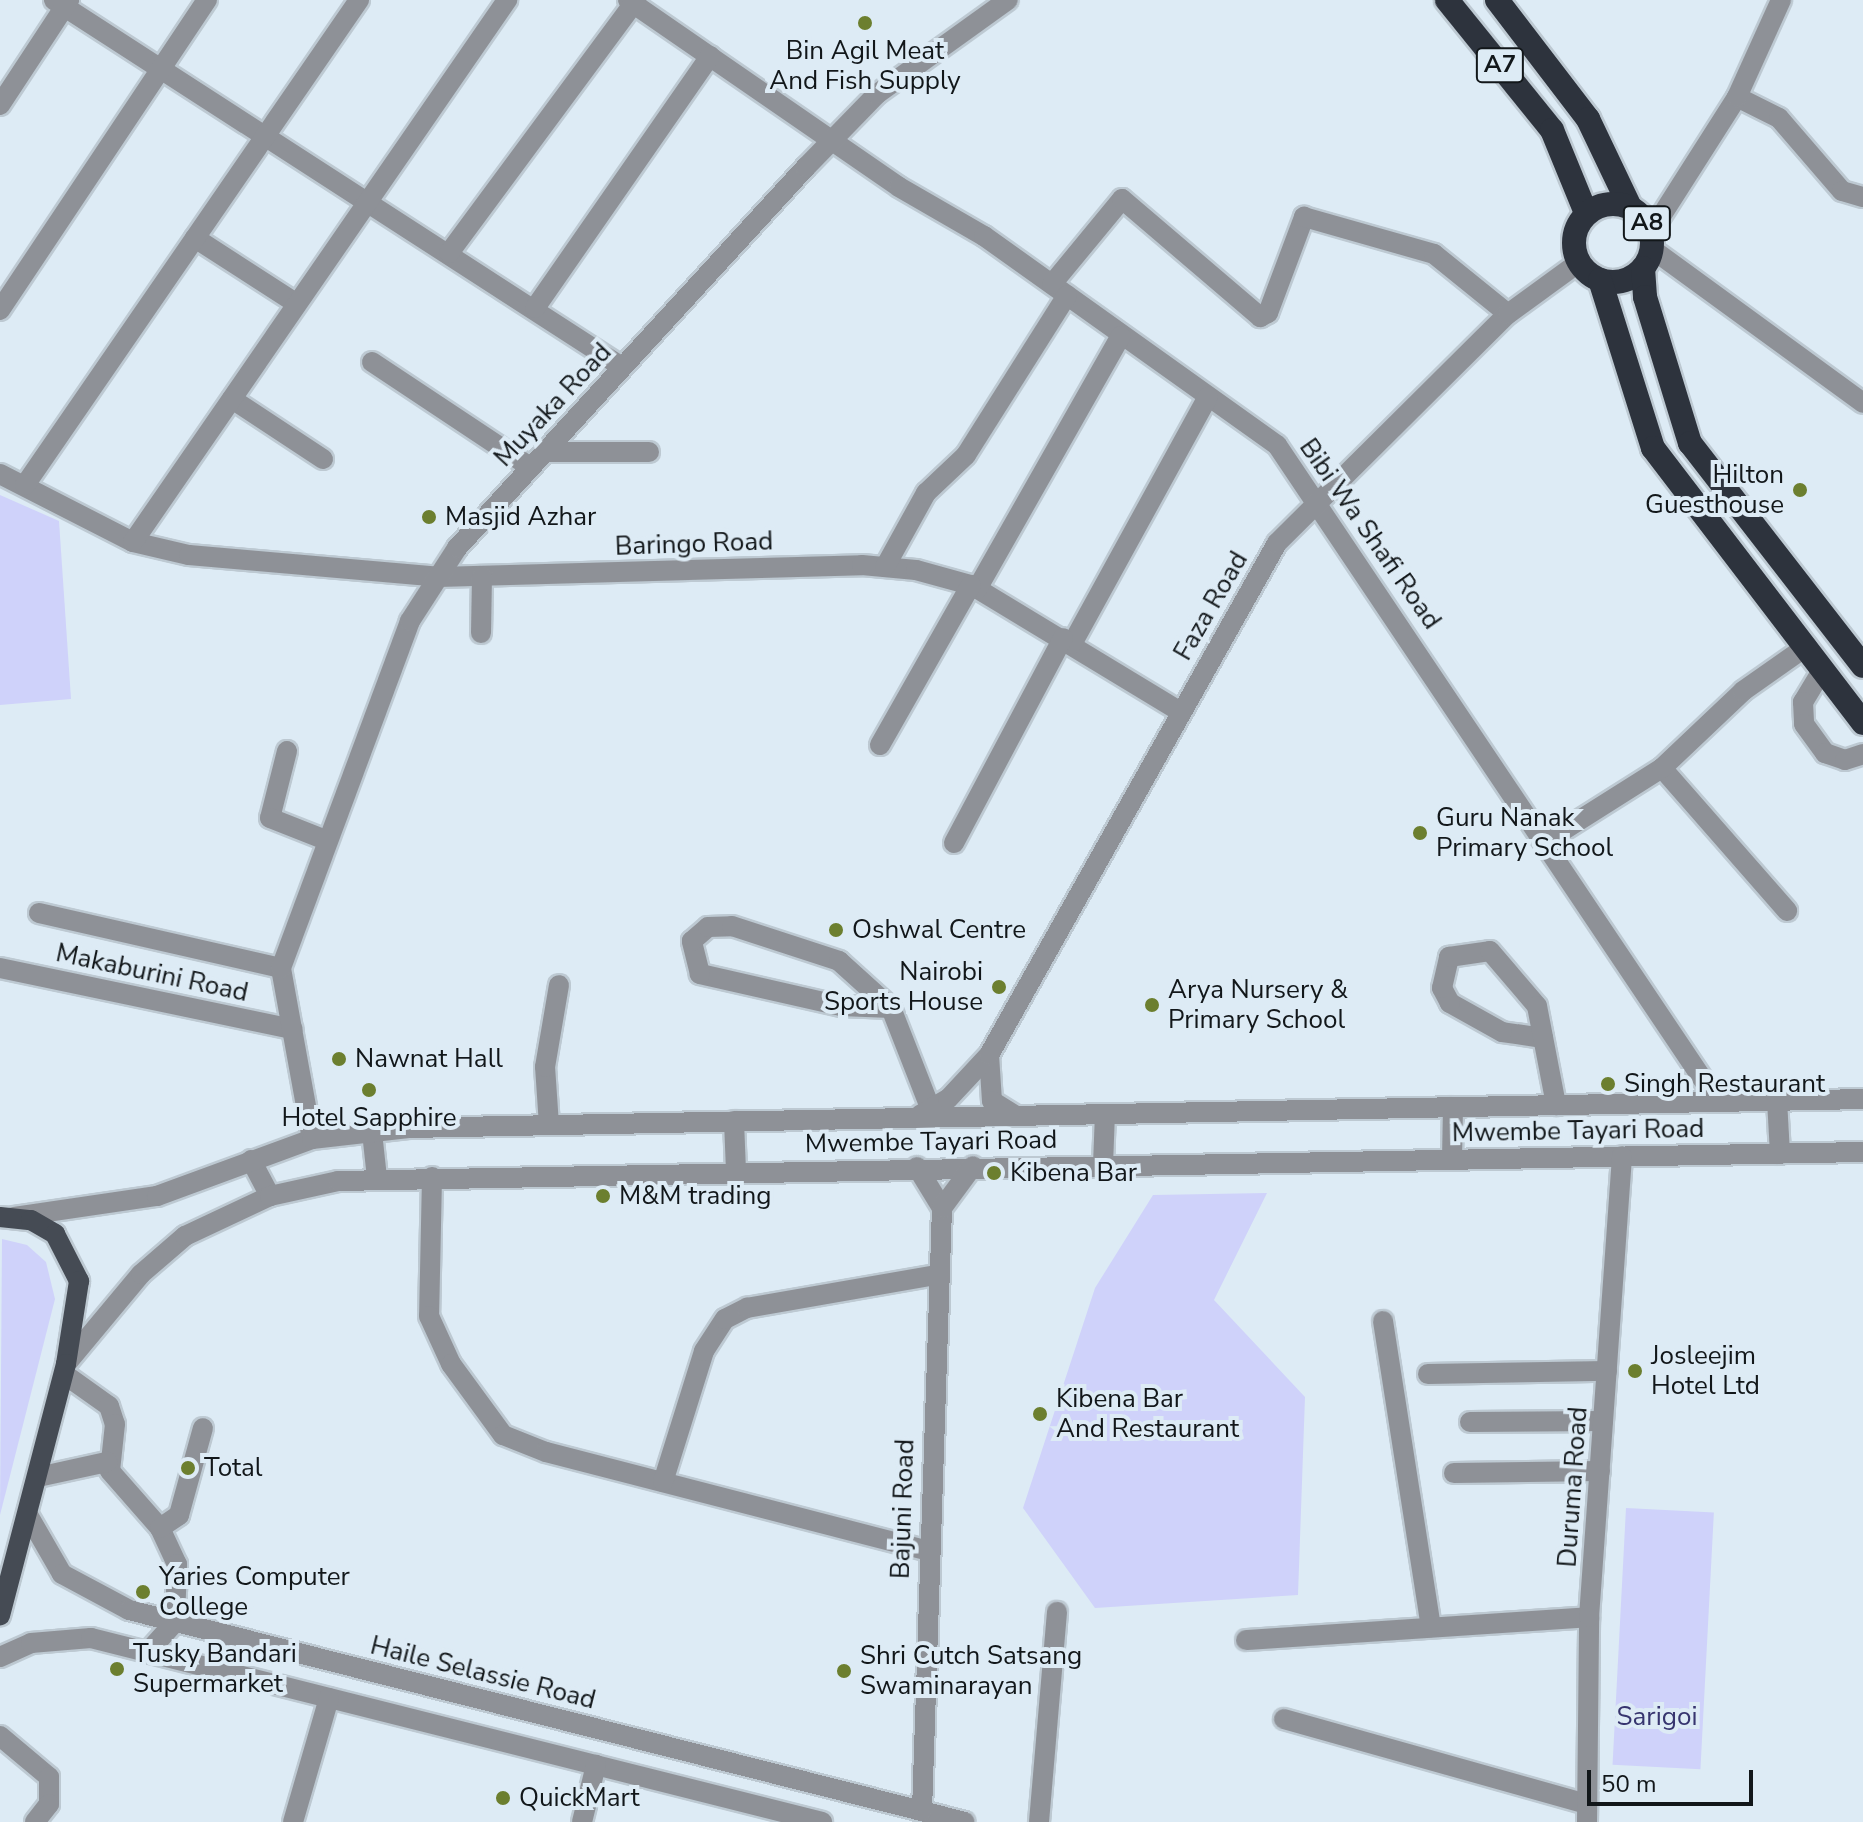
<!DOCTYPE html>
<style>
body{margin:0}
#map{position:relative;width:1863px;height:1822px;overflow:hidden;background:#ddebf5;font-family:"Nunito Sans",sans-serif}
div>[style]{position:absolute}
.green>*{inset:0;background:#cfd2fa;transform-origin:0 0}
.roads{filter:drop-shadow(2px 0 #bdc9d2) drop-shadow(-2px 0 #bdc9d2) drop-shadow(0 2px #bdc9d2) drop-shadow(0 -2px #bdc9d2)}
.minor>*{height:20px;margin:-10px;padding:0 10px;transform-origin:10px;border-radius:10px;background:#8e9197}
.major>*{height:20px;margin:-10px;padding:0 10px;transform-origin:10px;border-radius:10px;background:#454b54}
.highway>*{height:24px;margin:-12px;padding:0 12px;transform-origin:12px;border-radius:12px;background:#2d333d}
.highway>.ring{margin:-12px;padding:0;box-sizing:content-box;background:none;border:24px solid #2d333d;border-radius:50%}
.dots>*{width:22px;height:22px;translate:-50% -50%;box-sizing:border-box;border:4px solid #ddebf5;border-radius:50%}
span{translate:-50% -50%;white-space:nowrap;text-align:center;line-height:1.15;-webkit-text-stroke:8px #ddebf5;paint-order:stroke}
.shield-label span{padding:2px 6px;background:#ddebf5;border:2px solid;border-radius:6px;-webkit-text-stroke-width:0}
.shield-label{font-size:24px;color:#12171a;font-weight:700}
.poi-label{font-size:26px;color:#12171a}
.right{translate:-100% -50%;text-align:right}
.left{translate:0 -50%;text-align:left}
.street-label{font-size:26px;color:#12171a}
.park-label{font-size:26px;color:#37356f}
.scale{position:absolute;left:1587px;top:1770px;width:166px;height:36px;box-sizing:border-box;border:4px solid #12171a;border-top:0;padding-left:10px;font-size:24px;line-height:28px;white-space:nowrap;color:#12171a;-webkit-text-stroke:6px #ddebf5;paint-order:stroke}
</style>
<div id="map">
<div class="green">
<i style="clip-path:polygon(0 495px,59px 521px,71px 699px,0 705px)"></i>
<i style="clip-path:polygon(1267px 1193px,1214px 1300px,1305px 1397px,1298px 1595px,1095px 1608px,1023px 1508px,1095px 1288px,1153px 1195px)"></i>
<i style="clip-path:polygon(2px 1239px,27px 1245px,46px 1262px,55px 1299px,0 1515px)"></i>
<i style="left:1626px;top:1508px;width:88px;height:257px;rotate:3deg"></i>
</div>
<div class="roads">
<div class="minor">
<i style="left:54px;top:0;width:676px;rotate:32.87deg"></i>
<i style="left:628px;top:0;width:329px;rotate:34.6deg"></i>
<i style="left:899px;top:187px;width:98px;rotate:30deg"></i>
<i style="left:984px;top:236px;width:360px;rotate:35.5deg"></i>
<i style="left:1277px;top:445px;width:791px;rotate:56.13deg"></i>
<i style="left:1737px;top:97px;width:47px;rotate:26.6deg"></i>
<i style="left:1779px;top:118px;width:96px;rotate:49.2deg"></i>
<i style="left:1842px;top:191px;width:22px;rotate:16deg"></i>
<i style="left:0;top:105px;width:126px;rotate:-56.7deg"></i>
<i style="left:1651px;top:232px;width:160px;rotate:-57.5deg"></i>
<i style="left:1737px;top:97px;width:107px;rotate:-65.6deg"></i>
<i style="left:195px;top:238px;width:121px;rotate:32.9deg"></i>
<i style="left:1652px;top:249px;width:261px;rotate:36.1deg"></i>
<i style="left:449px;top:253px;width:315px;rotate:-53.5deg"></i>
<i style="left:1052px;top:284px;width:110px;rotate:-50.5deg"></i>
<i style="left:1122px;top:199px;width:182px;rotate:40.5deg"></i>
<i style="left:1260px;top:317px;width:9px;rotate:-27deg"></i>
<i style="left:1268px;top:313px;width:103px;rotate:-69.4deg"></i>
<i style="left:1304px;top:217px;width:135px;rotate:15.9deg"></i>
<i style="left:1434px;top:254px;width:95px;rotate:39deg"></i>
<i style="left:535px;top:308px;width:307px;rotate:-55.2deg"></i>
<i style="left:0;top:310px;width:373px;rotate:-56.3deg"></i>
<i style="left:372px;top:362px;width:190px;rotate:33.6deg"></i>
<i style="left:232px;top:399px;width:109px;rotate:33.4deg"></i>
<i style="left:545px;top:452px;width:104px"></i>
<i style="left:0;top:474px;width:149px;rotate:27.1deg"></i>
<i style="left:133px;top:542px;width:57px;rotate:13.1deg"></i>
<i style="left:189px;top:555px;width:250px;rotate:5deg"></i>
<i style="left:438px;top:577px;width:424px;rotate:-1.6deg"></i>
<i style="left:862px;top:565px;width:54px;rotate:5.3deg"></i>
<i style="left:916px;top:570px;width:57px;rotate:15.3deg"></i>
<i style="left:971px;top:585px;width:243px;rotate:31.2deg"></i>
<i style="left:25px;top:485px;width:589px;rotate:-55.45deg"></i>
<i style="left:133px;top:542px;width:659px;rotate:-55.39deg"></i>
<i style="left:885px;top:567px;width:85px;rotate:-61deg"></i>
<i style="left:926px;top:493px;width:55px;rotate:-43.5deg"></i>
<i style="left:966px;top:455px;width:189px;rotate:-57.7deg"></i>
<i style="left:977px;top:589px;width:291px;rotate:-60.4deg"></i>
<i style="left:481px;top:633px;width:57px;rotate:-89deg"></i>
<i style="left:1072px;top:644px;width:282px;rotate:-61.2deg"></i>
<i style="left:1823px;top:669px;width:39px;rotate:121deg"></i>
<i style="left:1803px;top:702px;width:22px;rotate:87deg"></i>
<i style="left:1804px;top:724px;width:36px;rotate:54deg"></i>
<i style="left:1825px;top:753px;width:21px;rotate:19deg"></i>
<i style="left:1845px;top:760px;width:19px;rotate:-18deg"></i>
<i style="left:880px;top:745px;width:184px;rotate:-60.4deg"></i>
<i style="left:287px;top:751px;width:69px;rotate:104.2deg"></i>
<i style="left:270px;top:818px;width:62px;rotate:21.6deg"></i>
<i style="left:1662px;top:768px;width:190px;rotate:48.8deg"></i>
<i style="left:1548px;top:840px;width:135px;rotate:-32.3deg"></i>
<i style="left:1662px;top:768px;width:112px;rotate:-43.5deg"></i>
<i style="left:1743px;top:691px;width:78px;rotate:-35.1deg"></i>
<i style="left:954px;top:843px;width:232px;rotate:-62deg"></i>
<i style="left:39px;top:913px;width:248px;rotate:12.8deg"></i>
<i style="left:0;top:968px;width:299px;rotate:11.8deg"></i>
<i style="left:891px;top:1008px;width:50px;rotate:-177.7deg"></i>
<i style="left:841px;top:1006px;width:145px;rotate:-167.2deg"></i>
<i style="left:700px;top:974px;width:34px;rotate:-104deg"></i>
<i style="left:692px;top:941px;width:21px;rotate:-41deg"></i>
<i style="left:708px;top:927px;width:24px;rotate:-2deg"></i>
<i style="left:732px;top:926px;width:113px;rotate:18.1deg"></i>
<i style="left:839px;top:961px;width:70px;rotate:42.1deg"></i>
<i style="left:891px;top:1008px;width:110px;rotate:68.6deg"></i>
<i style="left:1543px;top:1038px;width:41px;rotate:-171.7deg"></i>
<i style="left:1502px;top:1032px;width:60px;rotate:-150.9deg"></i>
<i style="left:1450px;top:1003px;width:17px;rotate:-118deg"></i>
<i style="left:1442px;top:988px;width:32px;rotate:-77deg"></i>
<i style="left:1449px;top:957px;width:41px;rotate:-8.3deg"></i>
<i style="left:1490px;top:951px;width:72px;rotate:49.5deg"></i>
<i style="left:1537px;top:1006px;width:101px;rotate:79.1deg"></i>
<i style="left:989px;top:1055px;width:46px;rotate:86.3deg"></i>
<i style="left:992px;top:1101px;width:28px;rotate:32deg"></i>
<i style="left:1777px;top:1100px;width:54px;rotate:86.8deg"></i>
<i style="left:920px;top:1115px;width:32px;rotate:-30deg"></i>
<i style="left:948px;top:1099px;width:60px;rotate:-47deg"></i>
<i style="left:989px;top:1055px;width:587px;rotate:-60.64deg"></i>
<i style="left:1277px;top:543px;width:325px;rotate:-44.8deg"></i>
<i style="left:1508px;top:314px;width:87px;rotate:-36.1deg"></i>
<i style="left:734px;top:1121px;width:50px;rotate:87.7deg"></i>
<i style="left:549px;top:1125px;width:58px;rotate:-93.9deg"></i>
<i style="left:545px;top:1067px;width:83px;rotate:-80.3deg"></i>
<i style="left:372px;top:1132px;width:46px;rotate:83.8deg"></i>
<i style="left:312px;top:1139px;width:174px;rotate:-100.3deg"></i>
<i style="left:281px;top:968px;width:370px;rotate:-69.6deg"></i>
<i style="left:410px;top:621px;width:87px;rotate:-57.2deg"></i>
<i style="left:457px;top:548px;width:517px;rotate:-47.51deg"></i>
<i style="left:806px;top:167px;width:102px;rotate:-45.8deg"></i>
<i style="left:877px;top:94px;width:161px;rotate:-35.7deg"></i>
<i style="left:1452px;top:1159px;width:52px;rotate:-88.9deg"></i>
<i style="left:251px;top:1160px;width:41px;rotate:62.2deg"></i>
<i style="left:1103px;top:1165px;width:51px;rotate:-87.8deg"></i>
<i style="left:917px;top:1167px;width:48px;rotate:58.6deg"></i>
<i style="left:432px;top:1177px;width:139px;rotate:91.2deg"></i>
<i style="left:429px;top:1316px;width:53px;rotate:65.4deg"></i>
<i style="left:451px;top:1364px;width:88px;rotate:53.8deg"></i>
<i style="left:503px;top:1435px;width:46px;rotate:21.6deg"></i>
<i style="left:546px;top:1452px;width:395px;rotate:14.5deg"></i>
<i style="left:14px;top:1217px;width:145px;rotate:-8.4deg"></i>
<i style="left:157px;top:1196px;width:165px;rotate:-20.2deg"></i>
<i style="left:312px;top:1139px;width:97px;rotate:-6.5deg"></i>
<i style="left:408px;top:1128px;width:1455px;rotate:-1.14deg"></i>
<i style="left:1383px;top:1321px;width:310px;rotate:81.1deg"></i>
<i style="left:66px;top:1364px;width:117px;rotate:-50.2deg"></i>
<i style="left:141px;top:1274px;width:58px;rotate:-40.8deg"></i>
<i style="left:185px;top:1236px;width:94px;rotate:-25.2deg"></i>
<i style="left:270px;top:1196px;width:70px;rotate:-12.4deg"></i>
<i style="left:338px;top:1181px;width:1525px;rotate:-1.09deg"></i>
<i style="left:64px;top:1374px;width:55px;rotate:35.4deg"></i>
<i style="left:109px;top:1406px;width:19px;rotate:72deg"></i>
<i style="left:115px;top:1424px;width:47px;rotate:96.1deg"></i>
<i style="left:110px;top:1471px;width:76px;rotate:48.7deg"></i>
<i style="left:160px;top:1528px;width:40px;rotate:65deg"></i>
<i style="left:177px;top:1564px;width:58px;rotate:92deg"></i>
<i style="left:175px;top:1622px;width:40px;rotate:132deg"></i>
<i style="left:1428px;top:1374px;width:179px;rotate:-1deg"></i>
<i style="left:1470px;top:1422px;width:133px;rotate:-0.4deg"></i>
<i style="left:1454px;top:1473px;width:146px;rotate:-0.8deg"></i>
<i style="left:38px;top:1477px;width:71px;rotate:-12.3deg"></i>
<i style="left:663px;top:1482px;width:137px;rotate:-72.6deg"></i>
<i style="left:704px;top:1351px;width:38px;rotate:-57deg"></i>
<i style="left:725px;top:1319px;width:25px;rotate:-27deg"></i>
<i style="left:747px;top:1308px;width:192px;rotate:-9.9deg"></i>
<i style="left:28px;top:1515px;width:68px;rotate:60deg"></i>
<i style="left:62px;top:1574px;width:76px;rotate:28.2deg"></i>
<i style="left:129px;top:1610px;width:862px;rotate:14.23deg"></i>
<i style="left:160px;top:1528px;width:23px;rotate:-34deg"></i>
<i style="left:179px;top:1515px;width:90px;rotate:-74.6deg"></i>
<i style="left:1246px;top:1640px;width:344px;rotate:-3.8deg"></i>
<i style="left:0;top:1657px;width:34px;rotate:-24deg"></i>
<i style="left:31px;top:1643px;width:60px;rotate:-4.8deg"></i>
<i style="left:91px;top:1638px;width:754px;rotate:14.13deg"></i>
<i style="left:1284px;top:1719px;width:315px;rotate:15.7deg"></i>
<i style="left:0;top:1736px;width:64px;rotate:39.9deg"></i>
<i style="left:49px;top:1777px;width:27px;rotate:90deg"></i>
<i style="left:49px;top:1804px;width:23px;rotate:128deg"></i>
<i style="left:922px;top:1811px;width:603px;rotate:-88.1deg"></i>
<i style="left:942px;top:1208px;width:52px;rotate:-53.6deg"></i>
<i style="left:293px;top:1822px;width:129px;rotate:-73.8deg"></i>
<i style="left:582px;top:1822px;width:59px;rotate:-76.2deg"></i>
<i style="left:1039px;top:1822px;width:211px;rotate:-85.1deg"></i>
<i style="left:1587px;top:1822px;width:205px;rotate:-89.4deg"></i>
<i style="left:1589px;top:1617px;width:462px;rotate:-85.9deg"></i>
</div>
<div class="major">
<i style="left:0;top:1217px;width:31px;rotate:6deg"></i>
<i style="left:31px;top:1220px;width:28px;rotate:30deg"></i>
<i style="left:55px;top:1234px;width:53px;rotate:62.9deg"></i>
<i style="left:79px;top:1281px;width:84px;rotate:98.9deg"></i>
<i style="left:66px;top:1364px;width:260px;rotate:104.7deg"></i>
</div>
<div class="highway">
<i style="left:1447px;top:0;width:167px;rotate:51.1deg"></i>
<i style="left:1552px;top:130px;width:90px;rotate:67.7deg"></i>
<i style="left:1497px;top:0;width:150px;rotate:52.6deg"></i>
<i style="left:1588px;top:119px;width:98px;rotate:64.5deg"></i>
<i class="ring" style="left:1574px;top:204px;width:54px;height:54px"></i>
<i style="left:1643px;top:268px;width:29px;rotate:86deg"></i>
<i style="left:1645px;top:297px;width:153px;rotate:72.9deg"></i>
<i style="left:1690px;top:443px;width:282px;rotate:52.2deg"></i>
<i style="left:1600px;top:280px;width:176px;rotate:72.5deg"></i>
<i style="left:1653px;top:448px;width:346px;rotate:52.6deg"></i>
</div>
</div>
<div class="dots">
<i style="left:865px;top:23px;background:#6c7f2f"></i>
<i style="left:1800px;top:490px;background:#6c7f2f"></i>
<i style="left:429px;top:517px;background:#6c7f2f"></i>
<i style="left:1420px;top:833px;background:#6c7f2f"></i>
<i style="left:836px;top:930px;background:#6c7f2f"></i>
<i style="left:999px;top:987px;background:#6c7f2f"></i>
<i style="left:1152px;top:1005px;background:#6c7f2f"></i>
<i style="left:339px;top:1059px;background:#6c7f2f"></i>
<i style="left:1608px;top:1084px;background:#6c7f2f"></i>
<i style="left:369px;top:1090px;background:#6c7f2f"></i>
<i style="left:994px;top:1173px;background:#6c7f2f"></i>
<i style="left:603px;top:1196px;background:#6c7f2f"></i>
<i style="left:1635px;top:1371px;background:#6c7f2f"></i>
<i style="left:1040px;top:1414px;background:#6c7f2f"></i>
<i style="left:188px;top:1468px;background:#6c7f2f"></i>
<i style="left:143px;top:1592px;background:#6c7f2f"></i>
<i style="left:117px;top:1669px;background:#6c7f2f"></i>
<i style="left:844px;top:1671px;background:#6c7f2f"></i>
<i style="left:503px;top:1798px;background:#6c7f2f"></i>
</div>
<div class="shield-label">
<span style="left:1500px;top:65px">A7</span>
<span style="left:1647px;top:223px">A8</span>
</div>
<div class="poi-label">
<span style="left:865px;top:66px">Bin Agil Meat<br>And Fish Supply</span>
<span class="right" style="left:1784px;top:490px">Hilton<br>Guesthouse</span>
<span class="left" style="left:445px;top:517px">Masjid Azhar</span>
<span class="left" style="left:1436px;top:833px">Guru Nanak<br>Primary School</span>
<span class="left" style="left:852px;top:930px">Oshwal Centre</span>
<span class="right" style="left:983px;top:987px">Nairobi<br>Sports House</span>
<span class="left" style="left:1168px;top:1005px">Arya Nursery &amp;<br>Primary School</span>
<span class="left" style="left:355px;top:1059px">Nawnat Hall</span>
<span class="left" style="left:1624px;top:1084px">Singh Restaurant</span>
<span style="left:369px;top:1118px">Hotel Sapphire</span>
<span class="left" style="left:1010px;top:1173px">Kibena Bar</span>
<span class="left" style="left:619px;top:1196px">M&amp;M trading</span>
<span class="left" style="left:1651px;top:1371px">Josleejim<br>Hotel Ltd</span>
<span class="left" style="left:1056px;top:1414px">Kibena Bar<br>And Restaurant</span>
<span class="left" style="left:204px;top:1468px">Total</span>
<span class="left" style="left:159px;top:1592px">Yaries Computer<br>College</span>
<span class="left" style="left:133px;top:1669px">Tusky Bandari<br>Supermarket</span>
<span class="left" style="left:860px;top:1671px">Shri Cutch Satsang<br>Swaminarayan</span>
<span class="left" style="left:519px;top:1798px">QuickMart</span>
</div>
<div class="street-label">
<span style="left:553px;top:405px;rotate:-47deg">Muyaka Road</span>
<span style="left:1370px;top:534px;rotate:55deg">Bibi Wa Shafi Road</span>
<span style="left:694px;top:544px;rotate:-2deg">Baringo Road</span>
<span style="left:1211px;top:606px;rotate:-60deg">Faza Road</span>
<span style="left:152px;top:973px;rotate:12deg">Makaburini Road</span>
<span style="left:1578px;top:1131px;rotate:-1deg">Mwembe Tayari Road</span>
<span style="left:931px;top:1142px;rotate:-1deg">Mwembe Tayari Road</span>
<span style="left:1573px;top:1487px;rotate:-86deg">Duruma Road</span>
<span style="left:903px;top:1509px;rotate:-88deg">Bajuni Road</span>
<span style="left:483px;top:1673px;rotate:14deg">Haile Selassie Road</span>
</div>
<div class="park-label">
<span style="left:1657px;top:1717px">Sarigoi</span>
</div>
<div class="scale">50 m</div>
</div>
